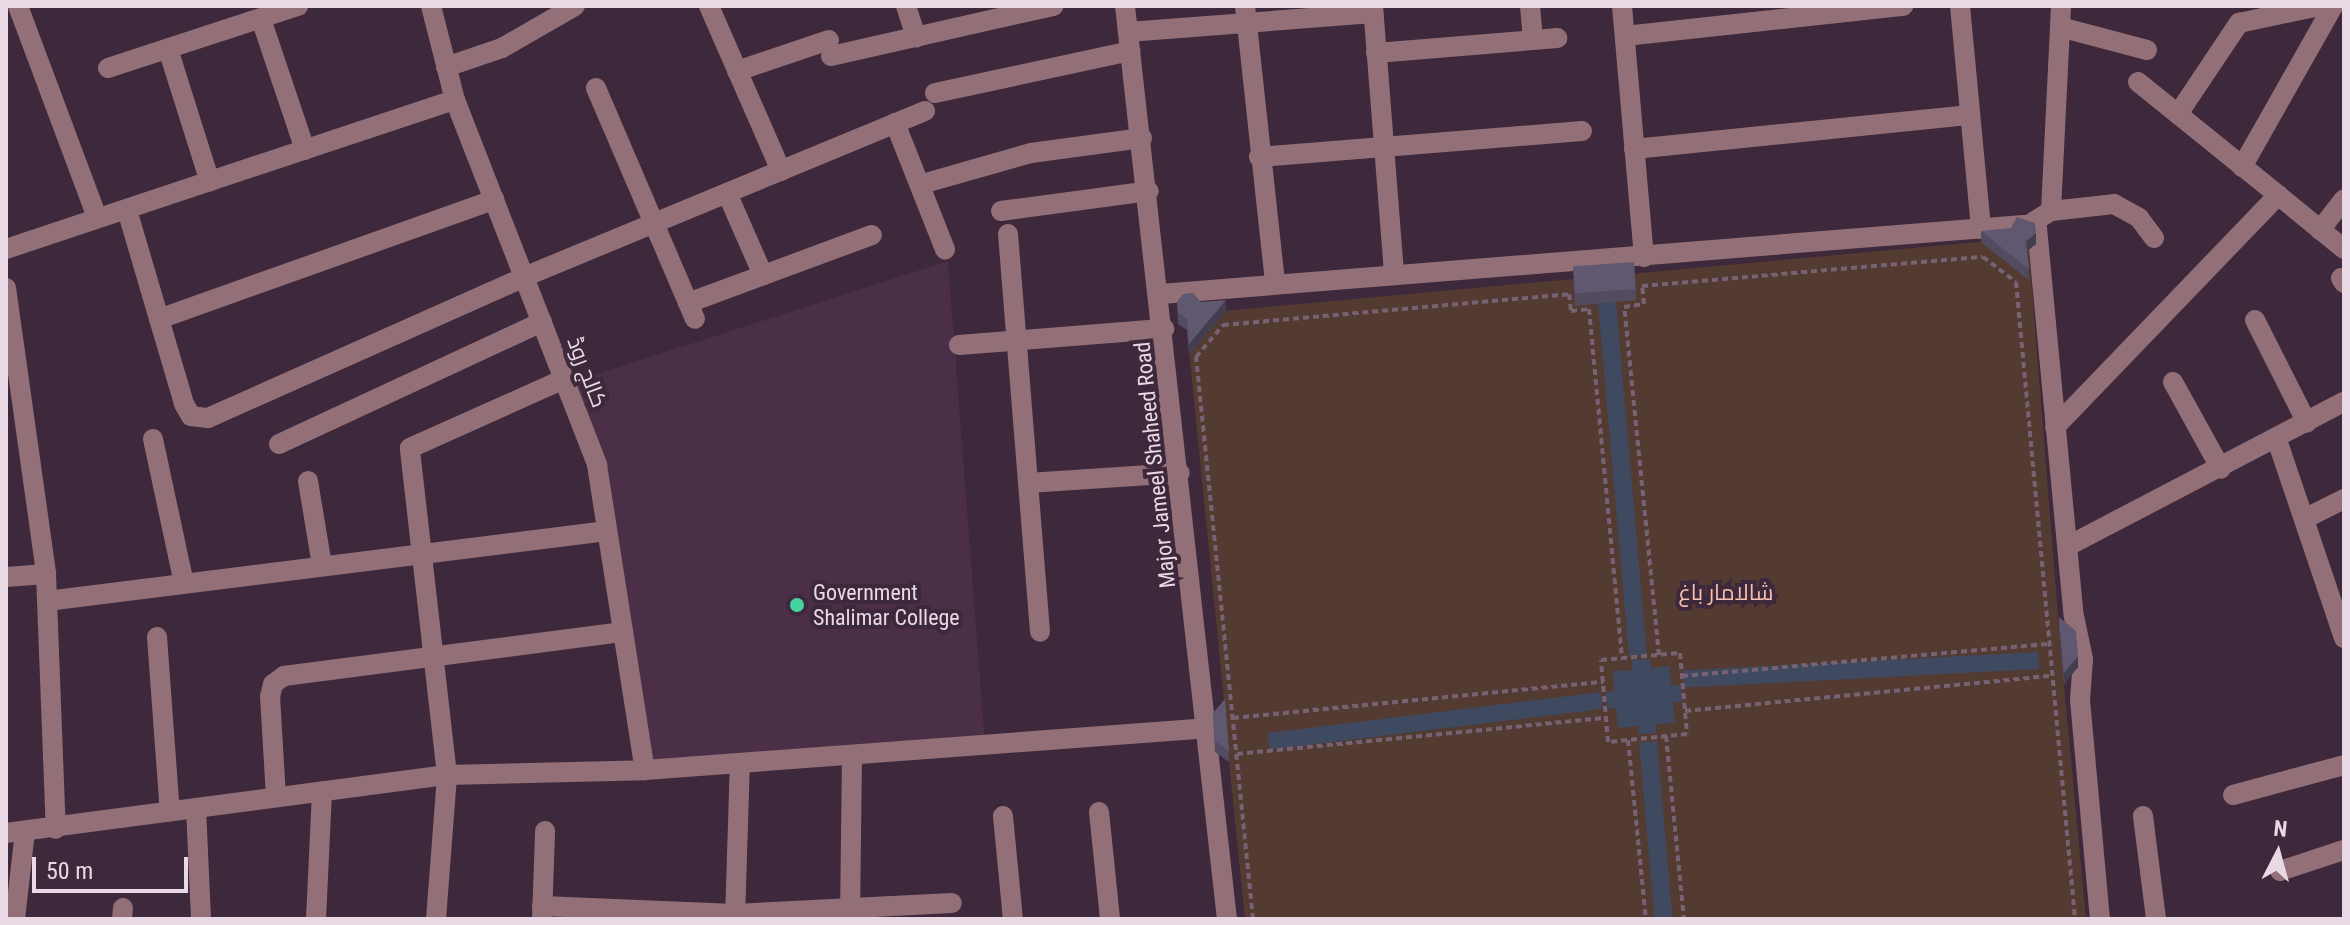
<!DOCTYPE html>
<meta charset="utf-8">
<style>
body{margin:0}
#map{position:relative;width:2350px;height:925px;overflow:hidden;background:#3e283b;font-family:"Roboto Condensed",Cairo,sans-serif}
div>[style]{position:absolute}
.built>*{inset:0;background:#4b2f47}
.green>*{inset:0;background:#533b32}
.water>*{inset:0;background:#3f495f;transform-origin:0 0}
.path>*{height:4px;margin-top:-2px;transform-origin:0;background:repeating-linear-gradient(90deg,#766273 0 6px,transparent 0 10px)}
.minor>*{height:20px;margin:-10px;padding:0 10px;transform-origin:10px;border-radius:10px;background:#937077}
.wall>*{inset:0;background:#534c61}
.shaded-wall>*{inset:0;background:#433e4f}
.building>*{inset:0;background:#605871;transform-origin:0 0}
.dots>*{width:22px;height:22px;translate:-50% -50%;box-sizing:border-box;border:4px solid #3e283b;border-radius:50%}
span{translate:-50% -50%;white-space:nowrap;text-align:center;line-height:1.15;-webkit-text-stroke:8px #3e283b;paint-order:stroke}
.street-label{font-size:22px;color:#e8d9e5}
.poi-label{font-size:22px;color:#e8d9e5}
.left{translate:0 -50%;text-align:left}
.park-label{font-size:22px;color:#f8c0ad}
.frame{position:absolute;inset:0;border:8px solid #e8d9e5;pointer-events:none}
.north{position:absolute;left:2238px;top:813px;width:80px;height:80px;-webkit-text-stroke:6px #3e283b;paint-order:stroke;rotate:6deg;font-size:22px;font-weight:700;line-height:32px;text-align:center;color:#e8d9e5}
.north::after{content:'';display:block;margin:auto;width:28px;height:36px;background:#e8d9e5;clip-path:polygon(50% 0,100% 100%,50% 72%,0 100%)}
.scale{position:absolute;left:32px;top:857px;width:156px;height:36px;box-sizing:border-box;border:4px solid #e8d9e5;border-top:0;padding-left:10px;font-size:24px;line-height:28px;white-space:nowrap;color:#e8d9e5;-webkit-text-stroke:6px #3e283b;paint-order:stroke}
</style>
<div id="map">
<div class="built">
<i style="clip-path:polygon(948px 261px,985px 745px,645px 770px,597px 465px,566px 384px)"></i>
</div>
<div class="green">
<i style="clip-path:polygon(2027px 227px,2059px 628px,2076px 642px,2078px 667px,2064px 685px,2086px 919px,1245px 919px,1229px 762px,1215px 752px,1225px 710px,1187px 330px,1178px 324px,1202px 313px,2011px 239px)"></i>
</div>
<div class="water">
<i style="left:1616px;top:302px;width:354px;height:18px;rotate:85deg"></i>
<i style="left:2038px;top:652px;width:17px;height:355px;rotate:87deg"></i>
<i style="clip-path:polygon(1650px 659px,1651px 668px,1670px 666px,1671px 685px,1681px 685px,1682px 702px,1673px 703px,1675px 723px,1656px 724px,1656px 733px,1639px 734px,1638px 726px,1618px 728px,1616px 708px,1608px 709px,1606px 692px,1614px 691px,1613px 671px,1632px 670px,1632px 660px)"></i>
<i style="left:1601px;top:692px;width:17px;height:336px;rotate:83deg"></i>
<i style="left:1657px;top:741px;width:179px;height:18px;rotate:85deg"></i>
</div>
<div class="path">
<i style="left:1680px;top:653px;width:81px;rotate:85.1deg"></i>
<i style="left:1687px;top:734px;width:79px;rotate:174.2deg"></i>
<i style="left:1608px;top:742px;width:82px;rotate:-94.9deg"></i>
<i style="left:1601px;top:660px;width:79px;rotate:-5.1deg"></i>
<i style="left:1659px;top:655px;width:350px;rotate:-95.7deg"></i>
<i style="left:1624px;top:307px;width:20px;rotate:-9deg"></i>
<i style="left:1644px;top:304px;width:18px;rotate:-96deg"></i>
<i style="left:1642px;top:286px;width:342px;rotate:-4.9deg"></i>
<i style="left:1983px;top:257px;width:41px;rotate:37.1deg"></i>
<i style="left:2016px;top:282px;width:640px;rotate:84.71deg"></i>
<i style="left:1682px;top:676px;width:367px;rotate:-5deg"></i>
<i style="left:1685px;top:711px;width:368px;rotate:-5.5deg"></i>
<i style="left:1233px;top:718px;width:372px;rotate:-5.6deg"></i>
<i style="left:1666px;top:736px;width:184px;rotate:84.4deg"></i>
<i style="left:1628px;top:740px;width:180px;rotate:84.3deg"></i>
<i style="left:1237px;top:754px;width:371px;rotate:-5.6deg"></i>
<i style="left:1253px;top:919px;width:565px;rotate:-95.79deg"></i>
<i style="left:1196px;top:357px;width:42px;rotate:-49.8deg"></i>
<i style="left:1223px;top:325px;width:347px;rotate:-5.1deg"></i>
<i style="left:1569px;top:294px;width:17px;rotate:83deg"></i>
<i style="left:1571px;top:311px;width:18px;rotate:-6deg"></i>
<i style="left:1589px;top:309px;width:351px;rotate:84.6deg"></i>
</div>
<div class="minor">
<i style="left:18px;top:6px;width:225px;rotate:69.5deg"></i>
<i style="left:431px;top:6px;width:97px;rotate:75.7deg"></i>
<i style="left:455px;top:100px;width:392px;rotate:68.7deg"></i>
<i style="left:597px;top:465px;width:309px;rotate:81.1deg"></i>
<i style="left:709px;top:6px;width:180px;rotate:66.4deg"></i>
<i style="left:906px;top:6px;width:33px;rotate:72deg"></i>
<i style="left:1125px;top:6px;width:919px;rotate:83.63deg"></i>
<i style="left:1245px;top:6px;width:280px;rotate:83.8deg"></i>
<i style="left:1373px;top:6px;width:270px;rotate:85.5deg"></i>
<i style="left:1530px;top:6px;width:34px;rotate:85deg"></i>
<i style="left:1622px;top:6px;width:252px;rotate:85deg"></i>
<i style="left:1960px;top:6px;width:224px;rotate:84.6deg"></i>
<i style="left:261px;top:19px;width:138px;rotate:71.4deg"></i>
<i style="left:2060px;top:27px;width:90px;rotate:14.8deg"></i>
<i style="left:1128px;top:32px;width:246px;rotate:-4.4deg"></i>
<i style="left:1625px;top:36px;width:280px;rotate:-6.2deg"></i>
<i style="left:168px;top:49px;width:139px;rotate:72.5deg"></i>
<i style="left:1376px;top:53px;width:182px;rotate:-4.7deg"></i>
<i style="left:831px;top:56px;width:228px;rotate:-12.7deg"></i>
<i style="left:446px;top:67px;width:59px;rotate:-18.7deg"></i>
<i style="left:502px;top:48px;width:84px;rotate:-29.9deg"></i>
<i style="left:108px;top:68px;width:200px;rotate:-18.1deg"></i>
<i style="left:737px;top:71px;width:97px;rotate:-18.6deg"></i>
<i style="left:2138px;top:82px;width:180px;rotate:38.9deg"></i>
<i style="left:596px;top:88px;width:251px;rotate:66.8deg"></i>
<i style="left:935px;top:93px;width:200px;rotate:-12.1deg"></i>
<i style="left:2178px;top:114px;width:110px;rotate:-56.2deg"></i>
<i style="left:2239px;top:23px;width:82px;rotate:-12deg"></i>
<i style="left:895px;top:123px;width:136px;rotate:68.4deg"></i>
<i style="left:1634px;top:149px;width:338px;rotate:-5.8deg"></i>
<i style="left:1259px;top:157px;width:324px;rotate:-4.6deg"></i>
<i style="left:2242px;top:167px;width:185px;rotate:-60.5deg"></i>
<i style="left:922px;top:184px;width:113px;rotate:-15.9deg"></i>
<i style="left:1031px;top:153px;width:112px;rotate:-7.7deg"></i>
<i style="left:727px;top:193px;width:90px;rotate:66.3deg"></i>
<i style="left:127px;top:210px;width:202px;rotate:73.6deg"></i>
<i style="left:184px;top:404px;width:14px;rotate:60deg"></i>
<i style="left:191px;top:416px;width:17px;rotate:7deg"></i>
<i style="left:208px;top:418px;width:346px;rotate:-24deg"></i>
<i style="left:524px;top:277px;width:434px;rotate:-22.5deg"></i>
<i style="left:1001px;top:211px;width:149px;rotate:-7.7deg"></i>
<i style="left:2051px;top:211px;width:63px;rotate:-6.3deg"></i>
<i style="left:2114px;top:204px;width:29px;rotate:29deg"></i>
<i style="left:2139px;top:218px;width:25px;rotate:53deg"></i>
<i style="left:2030px;top:224px;width:25px;rotate:-32deg"></i>
<i style="left:2051px;top:211px;width:205px;rotate:-87.2deg"></i>
<i style="left:2320px;top:230px;width:39px;rotate:-52deg"></i>
<i style="left:1008px;top:234px;width:399px;rotate:85.4deg"></i>
<i style="left:6px;top:249px;width:473px;rotate:-18.4deg"></i>
<i style="left:2341px;top:278px;width:6px;rotate:59deg"></i>
<i style="left:6px;top:288px;width:289px;rotate:82deg"></i>
<i style="left:46px;top:574px;width:255px;rotate:87.8deg"></i>
<i style="left:1161px;top:294px;width:865px;rotate:-4.58deg"></i>
<i style="left:2023px;top:225px;width:14px;rotate:12deg"></i>
<i style="left:2037px;top:228px;width:390px;rotate:84.6deg"></i>
<i style="left:2074px;top:616px;width:44px;rotate:78.2deg"></i>
<i style="left:2083px;top:659px;width:41px;rotate:94.2deg"></i>
<i style="left:2080px;top:700px;width:220px;rotate:84.8deg"></i>
<i style="left:688px;top:303px;width:196px;rotate:-20.3deg"></i>
<i style="left:159px;top:319px;width:356px;rotate:-19.6deg"></i>
<i style="left:2255px;top:320px;width:115px;rotate:63.2deg"></i>
<i style="left:959px;top:345px;width:206px;rotate:-4.5deg"></i>
<i style="left:2173px;top:382px;width:99px;rotate:61.1deg"></i>
<i style="left:2055px;top:427px;width:322px;rotate:-46.1deg"></i>
<i style="left:2278px;top:195px;width:85px;rotate:39.3deg"></i>
<i style="left:153px;top:439px;width:147px;rotate:77.9deg"></i>
<i style="left:2277px;top:440px;width:209px;rotate:71.3deg"></i>
<i style="left:279px;top:444px;width:290px;rotate:-24.9deg"></i>
<i style="left:308px;top:481px;width:86px;rotate:80.6deg"></i>
<i style="left:1028px;top:483px;width:152px;rotate:-3.8deg"></i>
<i style="left:2304px;top:519px;width:45px;rotate:-26.6deg"></i>
<i style="left:2068px;top:546px;width:311px;rotate:-27.6deg"></i>
<i style="left:6px;top:577px;width:40px;rotate:-4.3deg"></i>
<i style="left:47px;top:601px;width:564px;rotate:-7.13deg"></i>
<i style="left:157px;top:637px;width:175px;rotate:85.8deg"></i>
<i style="left:2233px;top:795px;width:115px;rotate:-15.1deg"></i>
<i style="left:276px;top:797px;width:100px;rotate:-93.4deg"></i>
<i style="left:270px;top:697px;width:13px;rotate:-77deg"></i>
<i style="left:273px;top:684px;width:14px;rotate:-36deg"></i>
<i style="left:284px;top:676px;width:342px;rotate:-7.4deg"></i>
<i style="left:196px;top:808px;width:111px;rotate:87.4deg"></i>
<i style="left:1099px;top:812px;width:108px;rotate:84.1deg"></i>
<i style="left:1003px;top:816px;width:103px;rotate:84.5deg"></i>
<i style="left:2143px;top:816px;width:104px;rotate:82.8deg"></i>
<i style="left:6px;top:833px;width:445px;rotate:-7.5deg"></i>
<i style="left:447px;top:775px;width:198px;rotate:-1.4deg"></i>
<i style="left:645px;top:770px;width:566px;rotate:-4.26deg"></i>
<i style="left:2280px;top:871px;width:67px;rotate:-18.2deg"></i>
<i style="left:542px;top:906px;width:193px;rotate:2.4deg"></i>
<i style="left:735px;top:914px;width:217px;rotate:-2.9deg"></i>
<i style="left:15px;top:919px;width:89px;rotate:-83.5deg"></i>
<i style="left:122px;top:919px;width:11px;rotate:-85deg"></i>
<i style="left:316px;top:919px;width:128px;rotate:-87.3deg"></i>
<i style="left:436px;top:919px;width:144px;rotate:-85.6deg"></i>
<i style="left:447px;top:775px;width:329px;rotate:-96.5deg"></i>
<i style="left:410px;top:448px;width:169px;rotate:-24.1deg"></i>
<i style="left:542px;top:919px;width:88px;rotate:-88deg"></i>
<i style="left:735px;top:919px;width:156px;rotate:-88.2deg"></i>
<i style="left:850px;top:919px;width:164px;rotate:-89.3deg"></i>
</div>
<div class="wall">
<i style="clip-path:polygon(1981px 231px,2036px 244px,2027px 251px,2029px 280px,1981px 242px)"></i>
<i style="clip-path:polygon(1573px 268px,1636px 289px,1636px 300px,1575px 306px)"></i>
<i style="clip-path:polygon(1177px 302px,1201px 302px,1226px 311px,1189px 355px,1187px 330px,1178px 324px)"></i>
<i style="clip-path:polygon(2059px 617px,2078px 667px,2064px 684px,2059px 628px)"></i>
<i style="clip-path:polygon(1213px 713px,1229px 751px,1229px 762px,1215px 752px)"></i>
</div>
<div class="shaded-wall">
<i style="clip-path:polygon(2036px 233px,2036px 244px,2026px 252px,2026px 241px)"></i>
<i style="clip-path:polygon(1226px 300px,1226px 311px,1189px 355px,1189px 344px)"></i>
<i style="clip-path:polygon(2078px 656px,2078px 667px,2064px 684px,2064px 673px)"></i>
</div>
<div class="building">
<i style="clip-path:polygon(2017px 217px,2035px 223px,2036px 233px,2026px 241px,2029px 269px,1981px 231px,2011px 228px)"></i>
<i style="left:1634px;top:262px;width:27px;height:61px;rotate:86deg"></i>
<i style="clip-path:polygon(1193px 293px,1201px 302px,1226px 300px,1189px 344px,1187px 319px,1178px 313px,1177px 302px,1183px 294px)"></i>
<i style="clip-path:polygon(2059px 617px,2076px 631px,2078px 656px,2064px 673px)"></i>
<i style="clip-path:polygon(1225px 699px,1229px 751px,1215px 741px,1213px 713px)"></i>
</div>
<div class="dots">
<i style="left:797px;top:605px;background:#44d49f"></i>
</div>
<div class="street-label">
<span style="left:587px;top:372px;rotate:69deg">کالج روڈ</span>
<span style="left:1155px;top:465px;rotate:-96deg">Major Jameel Shaheed Road</span>
</div>
<div class="poi-label">
<span class="left" style="left:813px;top:605px">Government<br>Shalimar College</span>
</div>
<div class="park-label">
<span style="left:1726px;top:593px">شالامار باغ</span>
</div>
<div class="frame"></div>
<div class="north">N</div>
<div class="scale">50 m</div>
</div>
